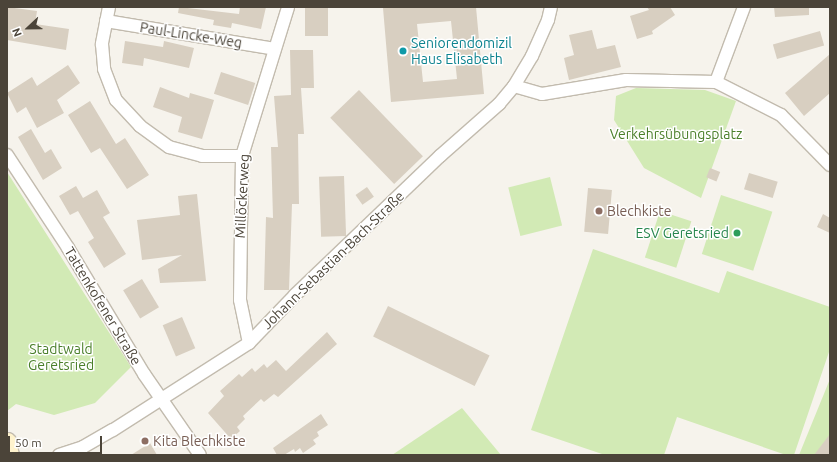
<!DOCTYPE html>
<meta charset="utf-8">
<style>
body{margin:0}
#map{position:relative;width:837px;height:462px;overflow:hidden;background:#f6f3ec;font-family:Ubuntu,sans-serif}
div>[style]{position:absolute}
.green>*{inset:0;background:#d2eab5;transform-origin:0 0}
.building>*{inset:0;background:#d8cfc1;transform-origin:0 0}
.roads{filter:drop-shadow(1px 0 #c2bbae) drop-shadow(-1px 0 #c2bbae) drop-shadow(0 1px #c2bbae) drop-shadow(0 -1px #c2bbae)}
.street>*{height:12px;margin:-6px;padding:0 6px;transform-origin:6px;border-radius:6px;background:#fff}
.secondary>*{height:17px;margin:-8.5px;padding:0 8.5px;transform-origin:8.5px;border-radius:8.5px;background:#fff3cd}
.dots>*{width:11px;height:11px;translate:-50% -50%;box-sizing:border-box;border:2px solid #fff;border-radius:50%}
span{translate:-50% -50%;white-space:nowrap;text-align:center;line-height:1.15;-webkit-text-stroke:3px #fff;paint-order:stroke}
.street-label{font-size:14px;color:#4b4439}
.culture-label{font-size:14px;color:#0d838f}
.left{translate:0 -50%;text-align:left}
.park-label{font-size:14px;color:#4a7f2a}
.education-label{font-size:14px;color:#785e54}
.leisure-label{font-size:14px;color:#27864d}
.right{translate:-100% -50%;text-align:right}
.frame{position:absolute;inset:0;border:8px solid #4b4439;pointer-events:none}
.north{position:absolute;left:8px;top:8px;width:40px;height:40px;-webkit-text-stroke:3px #fff;paint-order:stroke;rotate:248deg;font-size:11px;font-weight:700;line-height:16px;text-align:center;color:#4b4439}
.north::after{content:'';display:block;margin:auto;width:14px;height:18px;background:#4b4439;clip-path:polygon(50% 0,100% 100%,50% 72%,0 100%)}
.scale{position:absolute;left:8px;top:436px;width:94px;height:18px;box-sizing:border-box;border:2px solid #4b4439;border-top:0;padding-left:5px;font-size:12px;line-height:14px;white-space:nowrap;color:#4b4439;-webkit-text-stroke:3px #fff;paint-order:stroke}
</style>
<div id="map">
<div class="green">
<i style="clip-path:polygon(636px 88px,705px 90px,736px 101px,701px 198px,644px 168px,614px 120px,616px 96px)"></i>
<i style="clip-path:polygon(7px 172px,131px 367px,95px 403px,54px 415px,16px 404px,7px 411px)"></i>
<i style="left:550px;top:177px;width:50px;height:43px;rotate:76deg"></i>
<i style="left:721px;top:195px;width:54px;height:62px;rotate:18deg"></i>
<i style="left:660px;top:211px;width:33px;height:49px;rotate:18deg"></i>
<i style="clip-path:polygon(593px 249px,719px 293px,727px 271px,830px 307px,830px 349px,794px 455px,786px 455px,677px 417px,664px 455px,605px 455px,531px 430px)"></i>
<i style="clip-path:polygon(830px 379px,830px 455px,799px 455px)"></i>
<i style="clip-path:polygon(462px 408px,501px 455px,392px 455px)"></i>
</div>
<div class="building">
<i style="clip-path:polygon(7px 7px,37px 11px,35px 24px,69px 29px,66px 50px,7px 40px)"></i>
<i style="clip-path:polygon(179px 7px,239px 14px,240px 7px,266px 7px,261px 29px,232px 23px,231px 28px,213px 25px,214px 20px,178px 13px)"></i>
<i style="clip-path:polygon(evenodd,476px 7px,484px 94px,391px 102px,383px 8px,476px 7px,451px 21px,457px 79px,423px 82px,417px 24px,451px 21px)"></i>
<i style="clip-path:polygon(647px 7px,670px 7px,675px 15px,652px 31px,653px 34px,637px 39px,630px 16px,649px 10px)"></i>
<i style="clip-path:polygon(774px 7px,809px 7px,809px 15px,775px 17px)"></i>
<i style="left:328px;top:8px;width:28px;height:23px;rotate:90deg"></i>
<i style="clip-path:polygon(592px 30px,597px 49px,615px 45px,621px 67px,569px 80px,564px 58px,574px 55px,569px 35px)"></i>
<i style="left:820px;top:31px;width:15px;height:49px;rotate:74deg"></i>
<i style="clip-path:polygon(125px 41px,163px 47px,164px 41px,194px 48px,189px 68px,144px 58px,143px 66px,122px 63px)"></i>
<i style="clip-path:polygon(290px 50px,313px 50px,314px 88px,301px 88px,304px 134px,298px 134px,299px 204px,292px 204px,289px 290px,264px 290px,266px 217px,273px 218px,271px 147px,278px 147px,274px 96px,291px 95px)"></i>
<i style="clip-path:polygon(830px 54px,830px 93px,804px 116px,785px 93px)"></i>
<i style="clip-path:polygon(68px 65px,80px 83px,57px 100px,64px 113px,37px 128px,26px 107px,17px 113px,7px 93px,32px 77px,37px 86px)"></i>
<i style="left:221px;top:72px;width:36px;height:23px;rotate:18deg"></i>
<i style="clip-path:polygon(160px 87px,189px 98px,190px 93px,214px 100px,202px 139px,178px 132px,182px 117px,153px 107px)"></i>
<i style="left:359px;top:90px;width:92px;height:40px;rotate:46deg"></i>
<i style="clip-path:polygon(90px 101px,116px 144px,125px 138px,149px 175px,127px 189px,100px 148px,91px 153px,68px 115px)"></i>
<i style="clip-path:polygon(31px 129px,45px 153px,51px 149px,62px 168px,43px 180px,18px 137px)"></i>
<i style="left:710px;top:168px;width:11px;height:10px;rotate:22deg"></i>
<i style="left:749px;top:173px;width:30px;height:17px;rotate:17deg"></i>
<i style="left:344px;top:176px;width:60px;height:25px;rotate:88deg"></i>
<i style="clip-path:polygon(76px 186px,83px 198px,97px 190px,110px 213px,103px 217px,126px 254px,104px 268px,88px 242px,94px 238px,78px 211px,70px 215px,59px 196px)"></i>
<i style="left:367px;top:187px;width:12px;height:14px;rotate:55deg"></i>
<i style="left:588px;top:188px;width:24px;height:44px;rotate:5deg"></i>
<i style="clip-path:polygon(197px 194px,206px 281px,160px 283px,158px 269px,182px 255px,142px 260px,137px 220px,180px 215px,178px 196px)"></i>
<i style="clip-path:polygon(823px 214px,830px 218px,830px 233px,817px 227px)"></i>
<i style="left:142px;top:279px;width:33px;height:22px;rotate:59deg"></i>
<i style="left:388px;top:306px;width:113px;height:34px;rotate:26deg"></i>
<i style="left:182px;top:317px;width:34px;height:21px;rotate:67deg"></i>
<i style="clip-path:polygon(327px 332px,337px 344px,278px 397px,274px 394px,264px 402px,261px 399px,243px 416px,245px 419px,237px 427px,240px 431px,231px 439px,208px 413px,224px 396px,220px 391px,239px 374px,242px 377px,252px 368px,255px 372px,264px 364px,267px 368px,276px 360px,286px 371px)"></i>
<i style="clip-path:polygon(321px 414px,328px 425px,317px 432px,319px 436px,313px 440px,316px 444px,303px 453px,300px 448px,295px 452px,294px 449px,284px 455px,277px 455px,273px 448px)"></i>
<i style="clip-path:polygon(830px 434px,830px 455px,814px 455px)"></i>
<i style="clip-path:polygon(150px 443px,157px 455px,131px 455px)"></i>
</div>
<div class="roads">
<div class="street">
<i style="left:109px;top:7px;width:38px;rotate:101deg"></i>
<i style="left:102px;top:44px;width:25px;rotate:85deg"></i>
<i style="left:104px;top:69px;width:33px;rotate:69deg"></i>
<i style="left:116px;top:100px;width:35px;rotate:47deg"></i>
<i style="left:140px;top:126px;width:36px;rotate:36deg"></i>
<i style="left:169px;top:147px;width:34px;rotate:15deg"></i>
<i style="left:202px;top:156px;width:40px"></i>
<i style="left:106px;top:21px;width:171px;rotate:9.4deg"></i>
<i style="left:716px;top:82px;width:80px;rotate:-69.5deg"></i>
<i style="left:514px;top:86px;width:29px;rotate:16deg"></i>
<i style="left:542px;top:94px;width:85px;rotate:-9.5deg"></i>
<i style="left:626px;top:80px;width:90px;rotate:1.3deg"></i>
<i style="left:716px;top:82px;width:73px;rotate:26.9deg"></i>
<i style="left:781px;top:115px;width:70px;rotate:45.6deg"></i>
<i style="left:7px;top:155px;width:111px;rotate:56.7deg"></i>
<i style="left:68px;top:248px;width:147px;rotate:58.9deg"></i>
<i style="left:144px;top:374px;width:98px;rotate:55.3deg"></i>
<i style="left:249px;top:343px;width:44px;rotate:-101.8deg"></i>
<i style="left:240px;top:300px;width:144px;rotate:-89.2deg"></i>
<i style="left:242px;top:156px;width:156px;rotate:-72.8deg"></i>
<i style="left:59px;top:455px;width:25px;rotate:-18deg"></i>
<i style="left:83px;top:447px;width:34px;rotate:-30deg"></i>
<i style="left:113px;top:430px;width:161px;rotate:-32.6deg"></i>
<i style="left:249px;top:343px;width:66px;rotate:-46.2deg"></i>
<i style="left:295px;top:295px;width:201px;rotate:-43.8deg"></i>
<i style="left:440px;top:156px;width:79px;rotate:-41.4deg"></i>
<i style="left:499px;top:104px;width:23px;rotate:-50deg"></i>
<i style="left:514px;top:86px;width:35px;rotate:-59deg"></i>
<i style="left:532px;top:56px;width:39px;rotate:-66deg"></i>
<i style="left:548px;top:20px;width:13px;rotate:-77deg"></i>
</div>
<div class="secondary">
<i style="left:7px;top:441px;width:14px;rotate:78deg"></i>
</div>
</div>
<div class="dots">
<i style="left:403px;top:51px;background:#0f9aa8"></i>
<i style="left:599px;top:211px;background:#8d6e63"></i>
<i style="left:737px;top:233px;background:#2e9e5b"></i>
<i style="left:145px;top:441px;background:#8d6e63"></i>
</div>
<div class="street-label">
<span style="left:191px;top:35px;rotate:9deg">Paul-Lincke-Weg</span>
<span style="left:242px;top:196px;rotate:-87deg">Millöckerweg</span>
<span style="left:333px;top:260px;rotate:-44deg">Johann-Sebastian-Bach-Straße</span>
<span style="left:103px;top:306px;rotate:59deg">Tattenkofener Straße</span>
</div>
<div class="culture-label">
<span class="left" style="left:411px;top:51px">Seniorendomizil<br>Haus Elisabeth</span>
</div>
<div class="park-label">
<span style="left:676px;top:134px">Verkehrsübungsplatz</span>
<span style="left:61px;top:357px">Stadtwald<br>Geretsried</span>
</div>
<div class="education-label">
<span class="left" style="left:607px;top:211px">Blechkiste</span>
<span class="left" style="left:153px;top:441px">Kita Blechkiste</span>
</div>
<div class="leisure-label">
<span class="right" style="left:729px;top:233px">ESV Geretsried</span>
</div>
<div class="frame"></div>
<div class="north">N</div>
<div class="scale">50 m</div>
</div>
